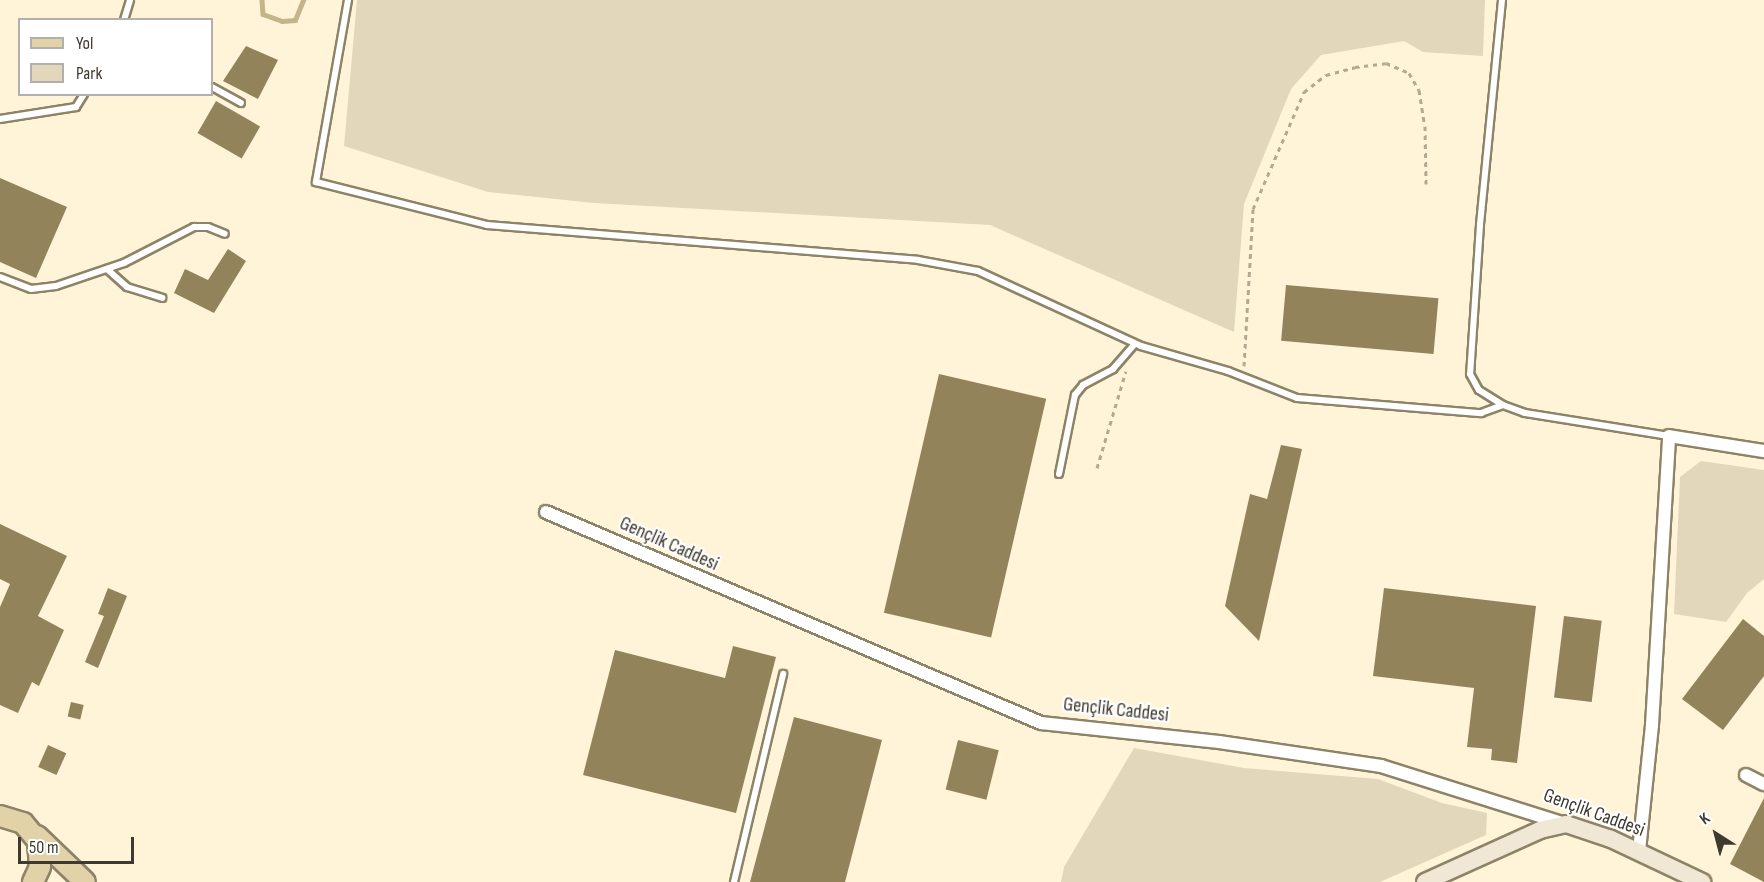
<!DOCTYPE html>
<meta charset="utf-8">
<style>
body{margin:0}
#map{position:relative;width:1764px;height:882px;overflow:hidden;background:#fff4d7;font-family:"Sofia Sans Condensed",sans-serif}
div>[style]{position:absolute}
.green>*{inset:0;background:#e2d7bb}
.stream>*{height:4.5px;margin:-2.25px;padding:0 2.25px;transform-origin:2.25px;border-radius:2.25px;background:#c4b48a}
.building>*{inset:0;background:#93835a;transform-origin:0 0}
.path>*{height:3px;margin-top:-1.5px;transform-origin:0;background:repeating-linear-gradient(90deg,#b2a993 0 4.5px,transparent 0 9px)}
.roads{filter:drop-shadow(2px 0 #8d8368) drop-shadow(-2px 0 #8d8368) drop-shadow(0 2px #8d8368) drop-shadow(0 -2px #8d8368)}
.lane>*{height:6px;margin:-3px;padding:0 3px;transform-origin:3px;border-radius:3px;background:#fff}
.street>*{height:12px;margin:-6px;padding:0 6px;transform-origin:6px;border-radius:6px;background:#fff}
.secondary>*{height:16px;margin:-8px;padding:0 8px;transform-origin:8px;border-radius:8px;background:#f0e8d4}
.primary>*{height:20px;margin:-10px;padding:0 10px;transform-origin:10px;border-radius:10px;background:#e2d2a8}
span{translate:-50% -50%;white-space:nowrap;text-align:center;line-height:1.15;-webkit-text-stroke:4.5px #fff;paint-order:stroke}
.street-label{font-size:20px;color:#3f3a2f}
.legend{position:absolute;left:18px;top:18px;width:195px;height:78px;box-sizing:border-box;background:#fff;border:2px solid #b2b0ac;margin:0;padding:8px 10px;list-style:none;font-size:18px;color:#3f3a2f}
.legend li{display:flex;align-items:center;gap:12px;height:30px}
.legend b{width:30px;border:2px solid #b2b0ac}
.north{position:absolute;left:1686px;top:804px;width:60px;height:60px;-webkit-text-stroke:4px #fff;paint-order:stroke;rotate:324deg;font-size:16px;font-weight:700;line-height:24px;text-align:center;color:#3f3a2f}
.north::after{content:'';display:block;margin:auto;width:21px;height:27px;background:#3f3a2f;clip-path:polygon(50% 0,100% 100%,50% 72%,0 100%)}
.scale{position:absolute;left:18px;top:837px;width:116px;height:27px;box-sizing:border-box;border:3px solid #3f3a2f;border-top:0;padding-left:8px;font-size:18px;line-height:21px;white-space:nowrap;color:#3f3a2f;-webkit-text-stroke:4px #fff;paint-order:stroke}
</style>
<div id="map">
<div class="green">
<i style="clip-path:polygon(357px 0,1485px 0,1483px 56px,1423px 52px,1404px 41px,1321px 55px,1291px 89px,1244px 204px,1234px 332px,990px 225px,594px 203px,488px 192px,344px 146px)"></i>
<i style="clip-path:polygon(1701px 461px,1764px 470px,1764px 579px,1747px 593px,1726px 622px,1674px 614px,1680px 477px)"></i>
<i style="clip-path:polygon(1134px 748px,1244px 768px,1378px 779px,1442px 803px,1487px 813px,1486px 835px,1380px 882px,1061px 882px,1064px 867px)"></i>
</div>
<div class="stream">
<i style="left:262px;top:0;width:14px;rotate:86deg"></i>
<i style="left:263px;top:14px;width:20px;rotate:20deg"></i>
<i style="left:282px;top:21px;width:13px;rotate:-4deg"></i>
<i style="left:295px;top:20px;width:22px;rotate:-68deg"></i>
</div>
<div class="building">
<i style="clip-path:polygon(246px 46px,278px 60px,258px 99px,223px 81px)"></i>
<i style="left:216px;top:101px;width:51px;height:37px;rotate:30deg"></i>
<i style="clip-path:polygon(0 178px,67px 207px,36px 278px,0 262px)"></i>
<i style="clip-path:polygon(228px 249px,246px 261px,214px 313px,174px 293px,185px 269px,208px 280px)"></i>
<i style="left:1286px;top:285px;width:153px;height:56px;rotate:5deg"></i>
<i style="left:939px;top:374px;width:110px;height:245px;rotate:13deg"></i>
<i style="clip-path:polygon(1281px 445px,1302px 449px,1259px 641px,1225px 606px,1250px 494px,1267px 499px)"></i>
<i style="clip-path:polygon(0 524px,67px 556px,38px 616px,64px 630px,39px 686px,32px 682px,18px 713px,0 705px,0 607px,10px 584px,0 579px)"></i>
<i style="clip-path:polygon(108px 588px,127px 596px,98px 668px,85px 662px,104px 616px,98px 614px)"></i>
<i style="clip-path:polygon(1384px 588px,1536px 606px,1517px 763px,1491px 760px,1492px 749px,1467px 747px,1474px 688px,1373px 676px)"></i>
<i style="left:1564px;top:616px;width:38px;height:82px;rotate:7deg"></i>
<i style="clip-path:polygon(1743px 619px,1764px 636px,1764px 676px,1723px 730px,1682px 699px)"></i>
<i style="clip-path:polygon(733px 646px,776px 657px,736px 813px,583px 775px,615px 650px,725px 678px)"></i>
<i style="left:71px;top:702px;width:13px;height:15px;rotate:13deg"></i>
<i style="clip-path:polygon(794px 717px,882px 740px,845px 882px,750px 882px)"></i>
<i style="left:958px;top:740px;width:42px;height:51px;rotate:14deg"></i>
<i style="left:48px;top:745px;width:20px;height:24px;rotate:24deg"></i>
<i style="clip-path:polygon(1764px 798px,1764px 882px,1730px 864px)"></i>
</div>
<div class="path">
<i style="left:1244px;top:366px;width:157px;rotate:-86.7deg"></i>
<i style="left:1253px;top:209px;width:128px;rotate:-66.4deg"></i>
<i style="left:1304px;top:92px;width:28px;rotate:-38deg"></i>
<i style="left:1326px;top:75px;width:30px;rotate:-15deg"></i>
<i style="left:1355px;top:67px;width:31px;rotate:-7deg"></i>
<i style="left:1386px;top:63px;width:25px;rotate:23deg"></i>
<i style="left:1409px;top:73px;width:20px;rotate:60deg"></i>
<i style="left:1419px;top:90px;width:36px;rotate:81deg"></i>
<i style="left:1425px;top:126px;width:58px;rotate:89deg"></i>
<i style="left:1097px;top:468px;width:101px;rotate:-73.4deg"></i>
</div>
<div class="roads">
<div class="lane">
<i style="left:348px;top:0;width:185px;rotate:100deg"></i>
<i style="left:316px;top:182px;width:176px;rotate:14.1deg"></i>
<i style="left:487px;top:225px;width:432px;rotate:4.6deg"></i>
<i style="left:918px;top:260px;width:61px;rotate:10.4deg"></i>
<i style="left:978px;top:271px;width:179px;rotate:24.7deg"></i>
<i style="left:1141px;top:346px;width:91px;rotate:16deg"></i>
<i style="left:1228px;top:371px;width:74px;rotate:21.4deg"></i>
<i style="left:1297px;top:398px;width:185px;rotate:4.7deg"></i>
<i style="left:1481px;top:413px;width:23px;rotate:-20deg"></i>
<i style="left:1502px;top:0;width:226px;rotate:95.6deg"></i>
<i style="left:1480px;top:225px;width:149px;rotate:93.8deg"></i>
<i style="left:1470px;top:374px;width:18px;rotate:61deg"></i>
<i style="left:1479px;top:390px;width:28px;rotate:32deg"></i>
<i style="left:1503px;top:405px;width:23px;rotate:20deg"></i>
<i style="left:1525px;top:413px;width:146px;rotate:9.1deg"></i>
<i style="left:124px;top:20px;width:21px;rotate:-73deg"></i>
<i style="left:212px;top:87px;width:33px;rotate:29deg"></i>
<i style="left:0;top:119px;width:77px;rotate:-9deg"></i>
<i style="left:76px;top:107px;width:15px;rotate:-58deg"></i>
<i style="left:107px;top:269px;width:27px;rotate:42deg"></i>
<i style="left:127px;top:287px;width:37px;rotate:17deg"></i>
<i style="left:0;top:277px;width:33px;rotate:21deg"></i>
<i style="left:31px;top:289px;width:25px;rotate:-7deg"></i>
<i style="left:56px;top:286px;width:72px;rotate:-18.7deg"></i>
<i style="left:124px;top:263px;width:79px;rotate:-27.2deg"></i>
<i style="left:194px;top:227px;width:14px"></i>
<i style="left:208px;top:227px;width:18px;rotate:22deg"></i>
<i style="left:1059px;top:474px;width:81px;rotate:-78.6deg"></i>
<i style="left:1075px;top:395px;width:13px;rotate:-51deg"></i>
<i style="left:1083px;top:385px;width:34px;rotate:-28deg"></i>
<i style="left:1113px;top:369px;width:33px;rotate:-49deg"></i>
<i style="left:734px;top:882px;width:214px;rotate:-76.7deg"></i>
</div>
<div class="street">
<i style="left:546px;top:512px;width:538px;rotate:23.09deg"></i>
<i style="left:1041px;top:723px;width:179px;rotate:6.1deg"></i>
<i style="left:1219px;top:742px;width:164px;rotate:8.4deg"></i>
<i style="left:1381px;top:766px;width:193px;rotate:17.5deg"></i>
<i style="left:1746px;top:775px;width:20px;rotate:27deg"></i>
<i style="left:1639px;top:851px;width:127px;rotate:-84.1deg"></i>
<i style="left:1652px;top:725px;width:289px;rotate:-86.6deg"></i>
<i style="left:1669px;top:436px;width:96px;rotate:9deg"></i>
</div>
<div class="secondary">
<i style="left:1425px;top:882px;width:126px;rotate:-24.3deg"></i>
<i style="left:1540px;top:830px;width:27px;rotate:-13deg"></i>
<i style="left:1566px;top:824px;width:47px;rotate:18.4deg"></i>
<i style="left:1611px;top:839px;width:101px;rotate:25.3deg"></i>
</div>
<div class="primary">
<i style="left:0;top:816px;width:24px;rotate:17deg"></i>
<i style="left:23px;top:823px;width:23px;rotate:50deg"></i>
<i style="left:38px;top:841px;width:26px;rotate:86deg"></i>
<i style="left:40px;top:867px;width:17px;rotate:115deg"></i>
<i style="left:37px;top:836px;width:66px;rotate:43.8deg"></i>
</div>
</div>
<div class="street-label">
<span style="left:669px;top:544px;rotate:24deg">Gençlik Caddesi</span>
<span style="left:1116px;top:710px;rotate:6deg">Gençlik Caddesi</span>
<span style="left:1594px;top:813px;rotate:20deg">Gençlik Caddesi</span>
</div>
<ul class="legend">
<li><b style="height:8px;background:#e2d2a8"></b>Yol</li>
<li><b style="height:16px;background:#e2d7bb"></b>Park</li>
</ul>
<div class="north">K</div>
<div class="scale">50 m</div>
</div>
